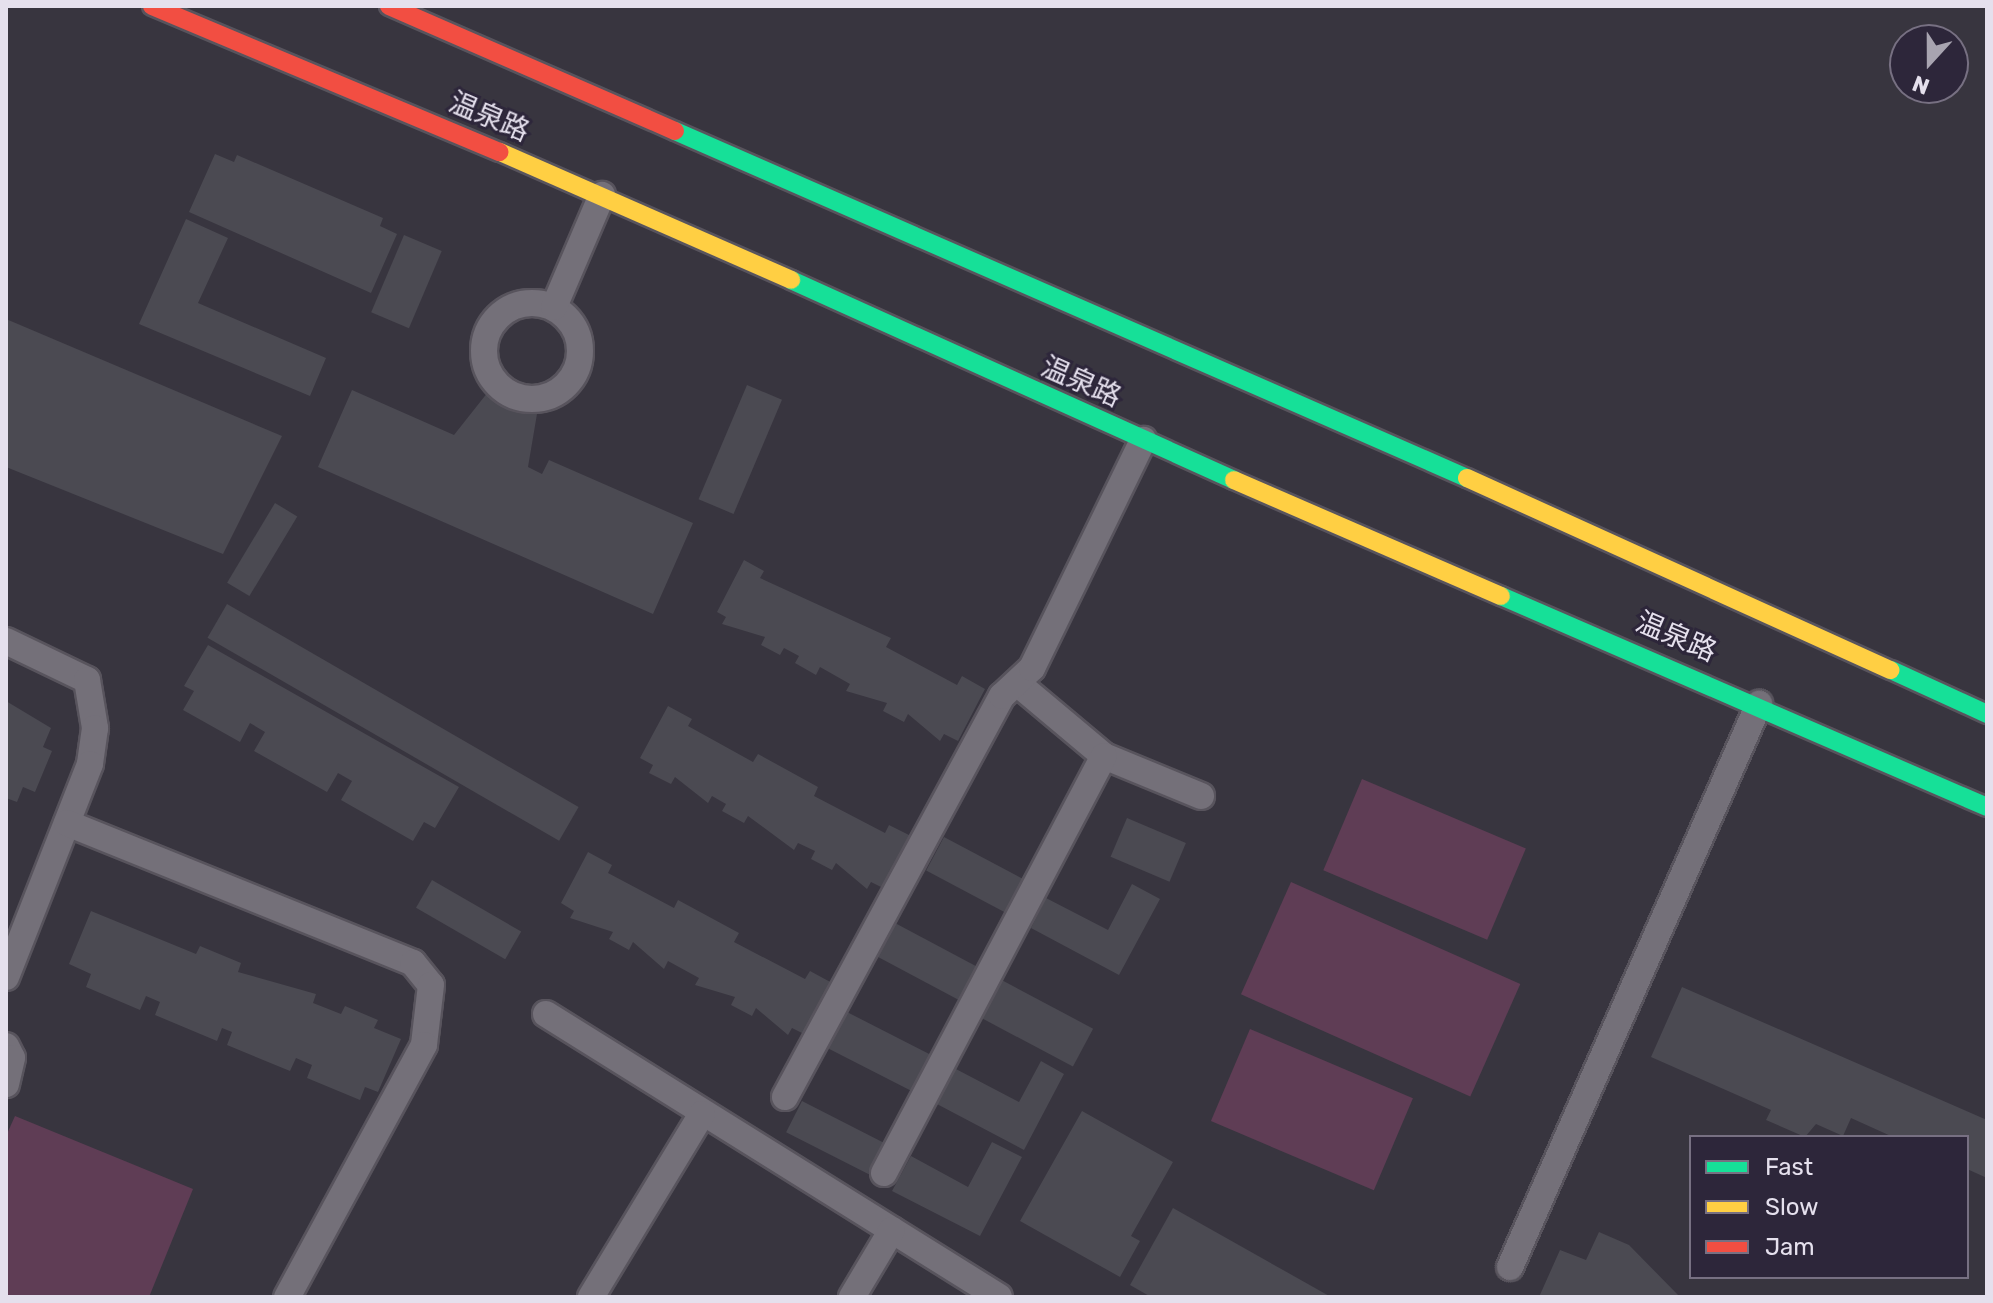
<!DOCTYPE html>
<meta charset="utf-8">
<style>
body{margin:0}
#map{position:relative;width:1993px;height:1303px;overflow:hidden;background:#38353f;font-family:Rubik,"Noto Sans SC",sans-serif}
div>[style]{position:absolute}
.green>*{inset:0;background:#5f3d55;transform-origin:0 0}
.building>*{inset:0;background:#4b4a52;transform-origin:0 0}
.roads{filter:drop-shadow(2px 0 #58545d) drop-shadow(-2px 0 #58545d) drop-shadow(0 2px #58545d) drop-shadow(0 -2px #58545d)}
.lane>*{height:26px;margin:-13px;padding:0 13px;transform-origin:13px;border-radius:13px;background:#747079}
.lane>.ring{margin:-13px;padding:0;box-sizing:content-box;background:none;border:26px solid #747079;border-radius:50%}
.fast>*{height:18px;margin:-9px;padding:0 9px;transform-origin:9px;border-radius:9px;background:#16e098}
.slow>*{height:18px;margin:-9px;padding:0 9px;transform-origin:9px;border-radius:9px;background:#ffcf43}
.jam>*{height:18px;margin:-9px;padding:0 9px;transform-origin:9px;border-radius:9px;background:#f24e42}
span{translate:-50% -50%;white-space:nowrap;text-align:center;line-height:1.15;-webkit-text-stroke:6px #2d263a;paint-order:stroke}
.street-label{font-size:28px;color:#e5e0ed}
.frame{position:absolute;inset:0;border:8px solid #e5e0ed;pointer-events:none}
.legend{position:absolute;left:1689px;top:1135px;width:280px;height:144px;box-sizing:border-box;background:#2d263a;border:2px solid #777082;margin:0;padding:10px 14px;list-style:none;font-size:24px;color:#e5e0ed}
.legend li{display:flex;align-items:center;gap:16px;height:40px}
.legend b{width:40px;border:2px solid #777082}
.north{position:absolute;left:1889px;top:24px;width:80px;height:80px;box-sizing:border-box;background:#2d263a;border:2px solid #777082;border-radius:50%;rotate:201deg;font-size:22px;font-weight:700;line-height:32px;text-align:center;color:#e5e0ed}
.north::after{content:'';display:block;margin:auto;width:28px;height:36px;background:#a8a4b0;clip-path:polygon(50% 0,100% 100%,50% 72%,0 100%)}
</style>
<div id="map">
<div class="green">
<i style="left:1362px;top:779px;width:178px;height:99px;rotate:23deg"></i>
<i style="left:1291px;top:882px;width:251px;height:123px;rotate:24deg"></i>
<i style="left:1250px;top:1029px;width:177px;height:100px;rotate:23deg"></i>
<i style="clip-path:polygon(15px 1116px,193px 1189px,149px 1297px,6px 1297px,6px 1136px)"></i>
</div>
<div class="building">
<i style="clip-path:polygon(215px 154px,234px 162px,237px 155px,383px 218px,380px 226px,397px 234px,371px 293px,189px 212px)"></i>
<i style="clip-path:polygon(186px 219px,228px 238px,198px 303px,326px 358px,310px 396px,139px 324px)"></i>
<i style="left:404px;top:235px;width:41px;height:84px;rotate:23deg"></i>
<i style="clip-path:polygon(6px 319px,282px 436px,223px 554px,6px 467px)"></i>
<i style="left:747px;top:385px;width:38px;height:124px;rotate:23deg"></i>
<i style="clip-path:polygon(352px 390px,454px 435px,488px 392px,537px 414px,528px 467px,542px 474px,549px 460px,693px 523px,653px 614px,318px 467px)"></i>
<i style="left:275px;top:503px;width:26px;height:93px;rotate:31deg"></i>
<i style="clip-path:polygon(744px 560px,764px 571px,760px 578px,891px 638px,886px 647px,957px 685px,962px 676px,985px 689px,958px 741px,944px 734px,940px 741px,908px 714px,904px 722px,883px 711px,887px 703px,846px 691px,850px 684px,820px 667px,816px 675px,795px 663px,799px 656px,784px 648px,780px 655px,761px 645px,765px 637px,722px 624px,726px 617px,717px 612px)"></i>
<i style="left:227px;top:604px;width:406px;height:39px;rotate:30deg"></i>
<i style="clip-path:polygon(208px 645px,459px 787px,435px 828px,424px 822px,413px 841px,341px 800px,352px 781px,338px 773px,327px 792px,254px 751px,265px 732px,250px 723px,240px 742px,183px 710px,194px 691px,184px 686px)"></i>
<i style="clip-path:polygon(6px 701px,51px 728px,43px 747px,52px 751px,35px 792px,23px 787px,17px 802px,6px 798px)"></i>
<i style="clip-path:polygon(668px 706px,692px 719px,688px 726px,753px 762px,758px 754px,818px 787px,814px 796px,885px 833px,889px 825px,913px 837px,885px 889px,871px 882px,867px 889px,836px 863px,832px 870px,811px 859px,815px 851px,798px 843px,794px 850px,748px 816px,744px 823px,722px 811px,726px 804px,712px 796px,708px 803px,675px 777px,671px 784px,649px 773px,653px 765px,640px 758px)"></i>
<i style="left:1127px;top:818px;width:64px;height:42px;rotate:23deg"></i>
<i style="left:944px;top:837px;width:97px;height:38px;rotate:28deg"></i>
<i style="clip-path:polygon(588px 852px,612px 865px,608px 873px,674px 908px,678px 900px,739px 933px,734px 942px,805px 979px,810px 971px,834px 984px,806px 1035px,792px 1028px,788px 1035px,756px 1008px,752px 1016px,731px 1005px,735px 997px,695px 985px,699px 978px,668px 961px,664px 969px,633px 942px,629px 950px,609px 939px,613px 932px,570px 918px,574px 911px,561px 903px)"></i>
<i style="left:432px;top:880px;width:103px;height:32px;rotate:30deg"></i>
<i style="clip-path:polygon(1132px 884px,1160px 899px,1119px 975px,1031px 928px,1046px 898px,1108px 930px)"></i>
<i style="clip-path:polygon(91px 911px,196px 954px,200px 946px,241px 963px,238px 972px,316px 994px,313px 1003px,341px 1014px,345px 1006px,378px 1020px,374px 1028px,401px 1039px,378px 1092px,365px 1087px,360px 1100px,307px 1078px,312px 1065px,296px 1058px,290px 1071px,227px 1045px,232px 1032px,222px 1028px,217px 1041px,155px 1015px,160px 1002px,146px 996px,140px 1010px,86px 987px,91px 974px,69px 964px)"></i>
<i style="left:895px;top:923px;width:101px;height:38px;rotate:28deg"></i>
<i style="left:996px;top:977px;width:110px;height:43px;rotate:28deg"></i>
<i style="clip-path:polygon(1682px 987px,1987px 1120px,1987px 1178px,1967px 1169px,1967px 1137px,1893px 1137px,1851px 1118px,1843px 1136px,1816px 1124px,1805px 1137px,1766px 1120px,1771px 1110px,1651px 1057px)"></i>
<i style="left:845px;top:1011px;width:100px;height:41px;rotate:27deg"></i>
<i style="clip-path:polygon(1041px 1061px,1064px 1074px,1024px 1150px,935px 1103px,954px 1068px,1019px 1102px)"></i>
<i style="left:802px;top:1101px;width:100px;height:35px;rotate:27deg"></i>
<i style="clip-path:polygon(1082px 1111px,1173px 1162px,1131px 1236px,1140px 1241px,1120px 1277px,1020px 1221px)"></i>
<i style="clip-path:polygon(992px 1142px,1022px 1157px,980px 1236px,892px 1191px,911px 1156px,968px 1187px)"></i>
<i style="clip-path:polygon(1173px 1208px,1331px 1297px,1151px 1297px,1130px 1285px)"></i>
<i style="clip-path:polygon(1599px 1232px,1629px 1245px,1680px 1297px,1539px 1297px,1560px 1250px,1586px 1260px)"></i>
</div>
<div class="roads">
<div class="lane">
<i class="ring" style="left:484px;top:303px;width:70px;height:70px"></i>
<i style="left:554px;top:307px;width:122px;rotate:-66.8deg"></i>
<i style="left:6px;top:641px;width:90px;rotate:25.7deg"></i>
<i style="left:87px;top:680px;width:49px;rotate:80.5deg"></i>
<i style="left:95px;top:728px;width:36px;rotate:98deg"></i>
<i style="left:90px;top:764px;width:229px;rotate:111.5deg"></i>
<i style="left:1017px;top:683px;width:114px;rotate:40deg"></i>
<i style="left:1104px;top:756px;width:105px;rotate:22.4deg"></i>
<i style="left:67px;top:823px;width:373px;rotate:22deg"></i>
<i style="left:413px;top:963px;width:28px;rotate:51deg"></i>
<i style="left:431px;top:985px;width:60px;rotate:96.7deg"></i>
<i style="left:424px;top:1045px;width:287px;rotate:118.5deg"></i>
<i style="left:546px;top:1014px;width:534px;rotate:31.99deg"></i>
<i style="left:6px;top:1046px;width:13px;rotate:63deg"></i>
<i style="left:12px;top:1058px;width:27px;rotate:103deg"></i>
<i style="left:785px;top:1097px;width:456px;rotate:-61.6deg"></i>
<i style="left:1002px;top:696px;width:41px;rotate:-43deg"></i>
<i style="left:1032px;top:668px;width:254px;rotate:-64deg"></i>
<i style="left:884px;top:1173px;width:471px;rotate:-62.2deg"></i>
<i style="left:1510px;top:1267px;width:616px;rotate:-66.14deg"></i>
<i style="left:591px;top:1297px;width:214px;rotate:-58.8deg"></i>
<i style="left:852px;top:1297px;width:78px;rotate:-59.2deg"></i>
</div>
<div class="fast">
<i style="left:675px;top:131px;width:865px;rotate:23.66deg"></i>
<i style="left:791px;top:280px;width:486px;rotate:24.3deg"></i>
<i style="left:1501px;top:596px;width:530px;rotate:23.47deg"></i>
<i style="left:1891px;top:670px;width:106px;rotate:24.6deg"></i>
</div>
<div class="slow">
<i style="left:500px;top:152px;width:318px;rotate:23.7deg"></i>
<i style="left:1467px;top:478px;width:465px;rotate:24.4deg"></i>
<i style="left:1234px;top:480px;width:291px;rotate:23.5deg"></i>
</div>
<div class="jam">
<i style="left:152px;top:6px;width:377px;rotate:22.8deg"></i>
<i style="left:389px;top:6px;width:312px;rotate:23.6deg"></i>
</div>
</div>
<div class="street-label">
<span style="left:489px;top:117px;rotate:23deg">温泉路</span>
<span style="left:1081px;top:382px;rotate:24deg">温泉路</span>
<span style="left:1676px;top:637px;rotate:23deg">温泉路</span>
</div>
<div class="frame"></div>
<ul class="legend">
<li><b style="height:10px;background:#16e098"></b>Fast</li>
<li><b style="height:10px;background:#ffcf43"></b>Slow</li>
<li><b style="height:10px;background:#f24e42"></b>Jam</li>
</ul>
<div class="north">N</div>
</div>
